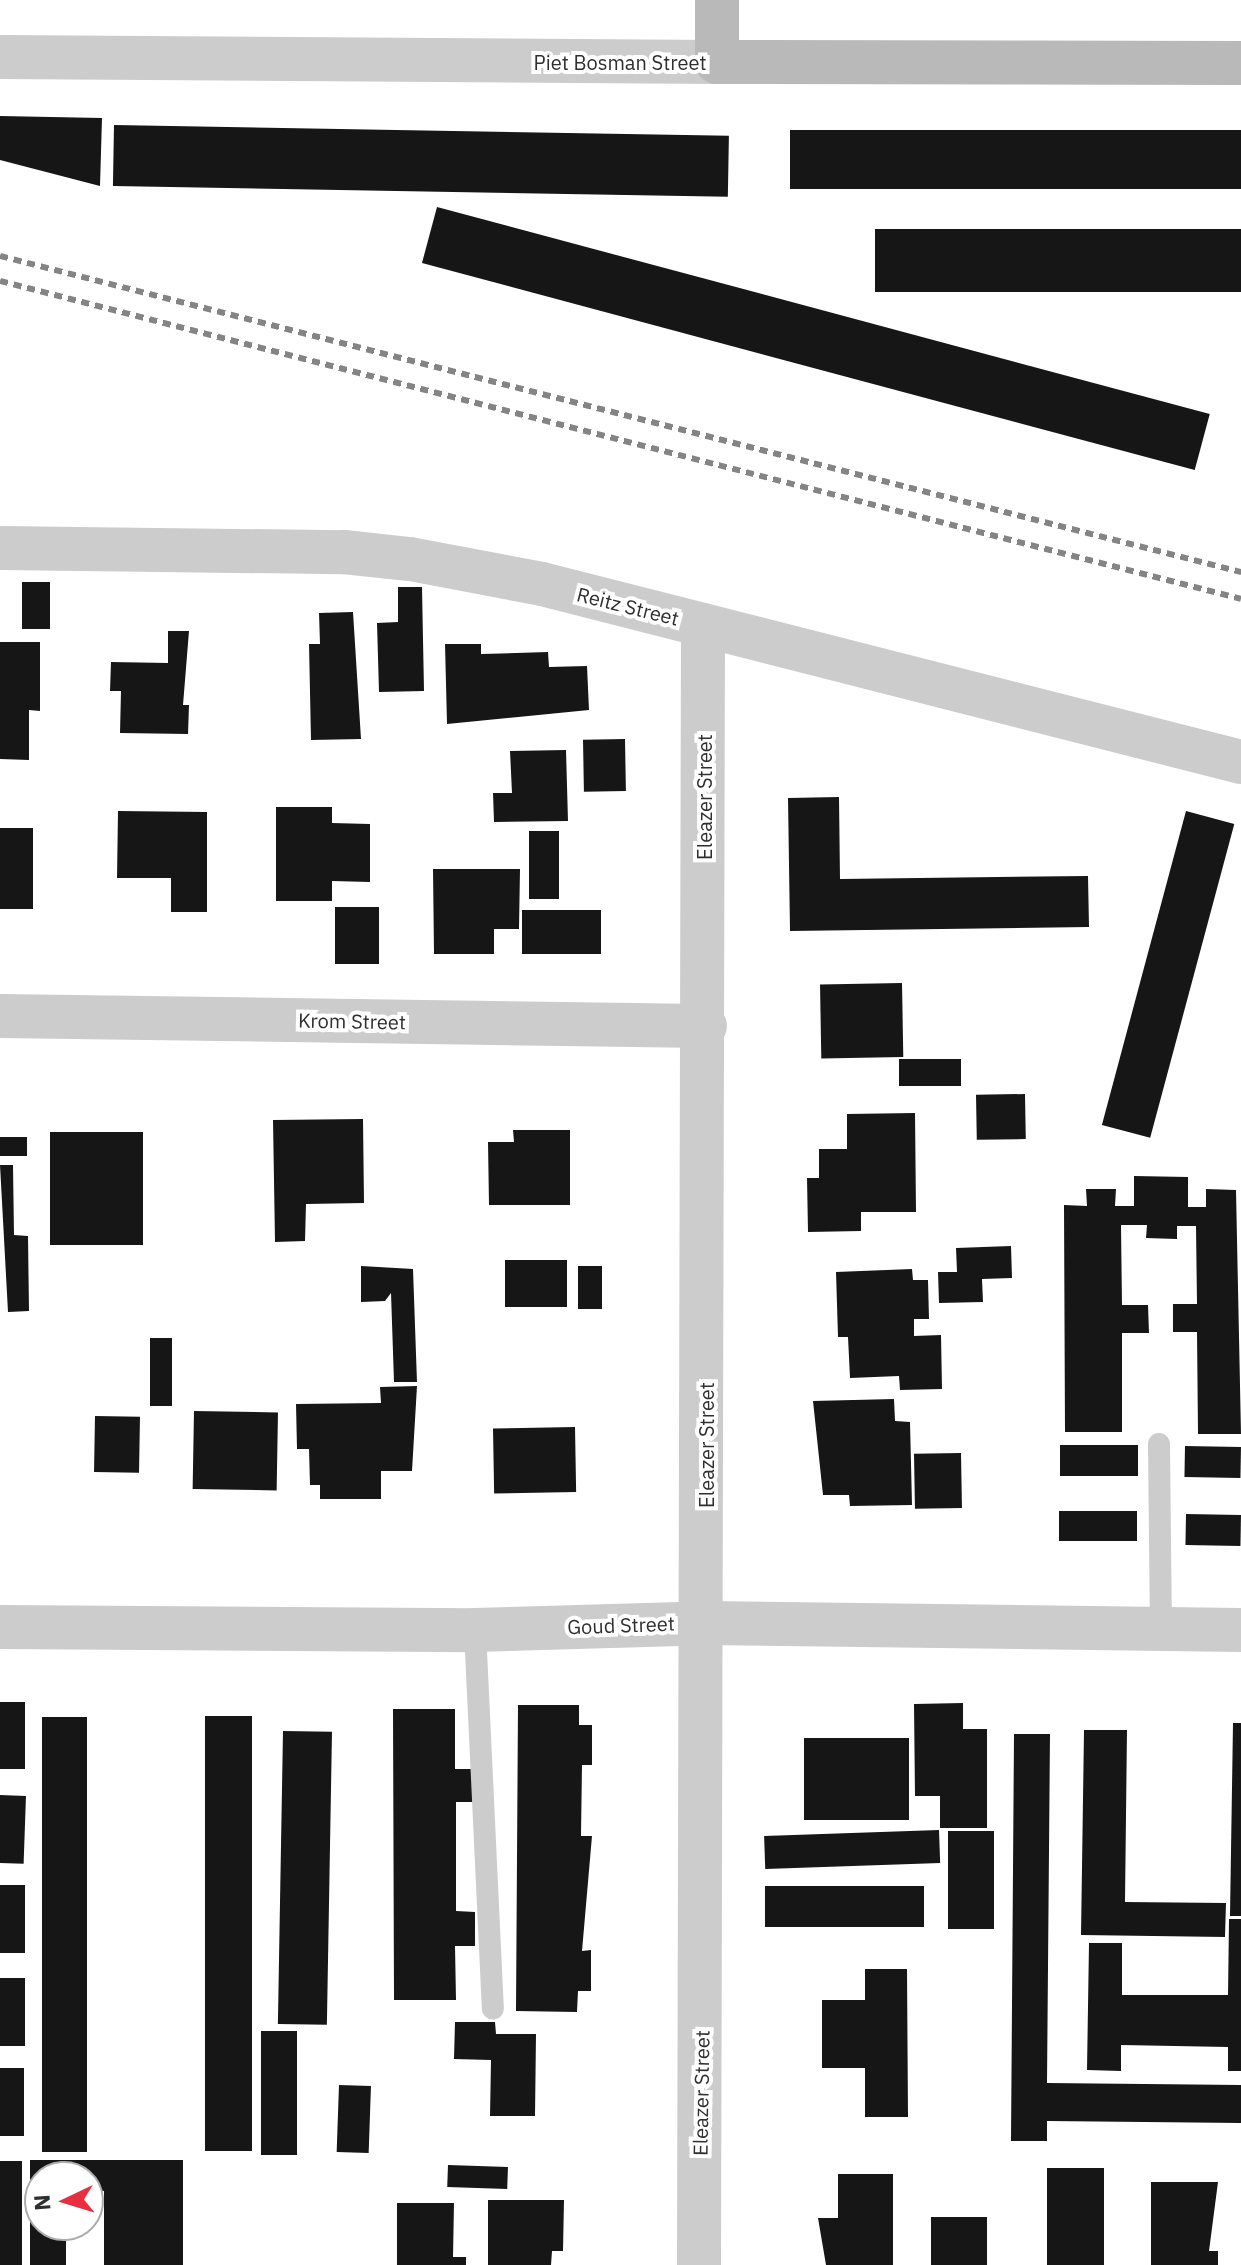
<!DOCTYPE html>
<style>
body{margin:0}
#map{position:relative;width:1241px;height:2265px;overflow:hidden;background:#fff;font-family:"IBM Plex Sans",sans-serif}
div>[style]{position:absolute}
.building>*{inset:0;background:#161616;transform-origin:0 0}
.lane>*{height:22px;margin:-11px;padding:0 11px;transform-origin:11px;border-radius:11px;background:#ccc}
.street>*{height:44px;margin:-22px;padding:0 22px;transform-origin:22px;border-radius:22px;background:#ccc}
.secondary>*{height:44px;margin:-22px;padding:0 22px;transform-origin:22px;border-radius:22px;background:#b9b9b9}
.rail>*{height:6px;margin-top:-3px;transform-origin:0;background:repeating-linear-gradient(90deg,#848484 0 8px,transparent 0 14px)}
span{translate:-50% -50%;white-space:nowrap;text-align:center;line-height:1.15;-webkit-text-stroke:8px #fff;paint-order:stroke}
.street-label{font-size:20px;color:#2f2f2f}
.north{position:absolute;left:24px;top:2161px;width:80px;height:80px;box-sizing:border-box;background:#fff;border:2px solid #acacac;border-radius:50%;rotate:266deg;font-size:22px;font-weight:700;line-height:32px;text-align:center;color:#2f2f2f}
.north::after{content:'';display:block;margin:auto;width:28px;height:36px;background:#e72f40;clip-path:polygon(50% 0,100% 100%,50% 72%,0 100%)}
</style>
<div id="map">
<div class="building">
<i style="clip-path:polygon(0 116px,102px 118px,100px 186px,0 160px)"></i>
<i style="left:114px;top:125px;width:615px;height:61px;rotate:1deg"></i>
<i style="left:790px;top:130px;width:451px;height:59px"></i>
<i style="left:437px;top:207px;width:800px;height:58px;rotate:15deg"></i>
<i style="left:875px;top:229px;width:366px;height:63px"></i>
<i style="left:22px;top:582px;width:28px;height:47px"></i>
<i style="clip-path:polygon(398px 587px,422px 587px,424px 691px,379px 692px,377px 623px,398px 622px)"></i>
<i style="clip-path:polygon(353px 612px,361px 739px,311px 740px,309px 644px,320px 644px,319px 613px)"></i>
<i style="clip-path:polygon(168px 631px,189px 631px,183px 705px,189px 705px,188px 734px,120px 733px,121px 691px,110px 691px,111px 662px,168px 663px)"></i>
<i style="clip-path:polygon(0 642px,40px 642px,40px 711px,29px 710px,29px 760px,0 759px)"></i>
<i style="clip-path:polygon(445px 644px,481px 644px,481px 654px,548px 652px,549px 667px,587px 666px,589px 710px,447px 724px)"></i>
<i style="left:625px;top:739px;width:52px;height:42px;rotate:89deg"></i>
<i style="clip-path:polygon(566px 750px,568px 821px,494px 822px,493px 793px,512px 793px,510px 751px)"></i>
<i style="clip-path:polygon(839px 797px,840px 879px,1088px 876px,1089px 927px,790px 931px,788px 798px)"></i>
<i style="clip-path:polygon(276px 807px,332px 807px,332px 823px,370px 824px,370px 882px,332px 881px,332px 901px,276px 901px)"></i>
<i style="clip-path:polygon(118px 811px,207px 812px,207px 912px,171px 912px,171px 878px,117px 878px)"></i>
<i style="left:1186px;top:811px;width:50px;height:325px;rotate:15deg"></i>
<i style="left:0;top:828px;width:33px;height:81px"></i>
<i style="left:529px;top:831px;width:30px;height:68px"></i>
<i style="clip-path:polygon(433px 869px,520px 869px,519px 929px,494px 929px,494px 954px,434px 954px)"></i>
<i style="left:335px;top:907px;width:44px;height:57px"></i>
<i style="left:522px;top:910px;width:79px;height:44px"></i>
<i style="left:902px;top:983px;width:74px;height:82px;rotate:89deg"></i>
<i style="left:961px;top:1059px;width:27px;height:62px;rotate:90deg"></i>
<i style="left:1025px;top:1094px;width:45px;height:49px;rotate:89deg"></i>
<i style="clip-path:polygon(915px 1113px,916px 1212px,861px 1212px,861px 1231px,808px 1232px,807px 1178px,819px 1178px,819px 1149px,847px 1149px,847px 1114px)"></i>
<i style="clip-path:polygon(363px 1119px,364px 1203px,306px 1204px,305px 1241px,275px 1242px,273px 1120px)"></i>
<i style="clip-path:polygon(513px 1130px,570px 1130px,570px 1205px,489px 1205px,488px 1142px,514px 1142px)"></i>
<i style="left:50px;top:1132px;width:93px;height:113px"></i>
<i style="left:0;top:1137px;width:27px;height:19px"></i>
<i style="clip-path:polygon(0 1165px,13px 1165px,14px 1235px,28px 1236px,29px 1311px,8px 1312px)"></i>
<i style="clip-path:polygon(1134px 1176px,1188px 1177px,1188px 1207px,1206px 1207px,1206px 1189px,1236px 1190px,1241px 1434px,1198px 1434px,1197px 1332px,1173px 1332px,1173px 1304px,1197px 1304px,1196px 1226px,1177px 1226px,1177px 1239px,1146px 1238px,1147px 1225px,1121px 1225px,1122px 1305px,1148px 1305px,1149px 1333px,1122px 1333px,1122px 1432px,1065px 1432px,1064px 1205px,1087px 1206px,1086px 1189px,1116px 1189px,1115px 1206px,1134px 1206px)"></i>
<i style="clip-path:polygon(1011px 1246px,1012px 1278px,982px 1279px,983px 1302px,939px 1303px,938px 1272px,957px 1272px,956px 1248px)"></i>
<i style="left:505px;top:1260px;width:62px;height:47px"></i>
<i style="clip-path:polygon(361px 1266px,413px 1269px,417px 1382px,394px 1382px,391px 1293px,385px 1301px,361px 1302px)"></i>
<i style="left:578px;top:1266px;width:24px;height:43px"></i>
<i style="clip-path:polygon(912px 1269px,913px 1280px,928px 1280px,929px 1319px,914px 1319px,914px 1336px,941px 1335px,942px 1389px,900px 1390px,899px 1376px,850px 1378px,848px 1337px,838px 1337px,836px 1272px)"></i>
<i style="left:150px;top:1338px;width:22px;height:68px"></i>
<i style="clip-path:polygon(417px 1386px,412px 1471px,381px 1471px,381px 1499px,320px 1499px,320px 1485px,310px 1485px,309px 1449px,297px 1449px,296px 1404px,381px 1403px,380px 1387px)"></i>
<i style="clip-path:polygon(894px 1399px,895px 1421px,910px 1422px,912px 1505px,850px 1506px,849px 1495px,823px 1495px,813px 1401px)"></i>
<i style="left:194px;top:1411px;width:84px;height:78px;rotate:1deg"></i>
<i style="left:95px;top:1416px;width:45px;height:56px;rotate:1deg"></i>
<i style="left:575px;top:1427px;width:65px;height:82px;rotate:89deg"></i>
<i style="left:1060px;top:1445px;width:78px;height:31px"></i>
<i style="left:1185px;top:1446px;width:56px;height:31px;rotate:1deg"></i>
<i style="left:961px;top:1453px;width:55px;height:47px;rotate:89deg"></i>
<i style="left:1059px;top:1511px;width:78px;height:30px"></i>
<i style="left:1186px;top:1514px;width:55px;height:31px;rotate:1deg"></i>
<i style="left:0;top:1702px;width:25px;height:67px"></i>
<i style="clip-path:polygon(963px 1703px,963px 1729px,987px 1729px,987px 1828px,940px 1828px,940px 1796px,915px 1796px,914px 1704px)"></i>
<i style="clip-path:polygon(518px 1705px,579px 1705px,579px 1725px,592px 1725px,592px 1765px,582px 1765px,581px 1836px,592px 1836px,582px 1951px,591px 1950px,591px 1991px,578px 1991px,577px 2012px,516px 2011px)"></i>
<i style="clip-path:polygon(393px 1709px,455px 1709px,455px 1769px,474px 1769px,475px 1802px,456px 1802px,456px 1911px,475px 1912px,475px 1946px,455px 1946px,456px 2000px,394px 2000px)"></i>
<i style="left:205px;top:1716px;width:47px;height:435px"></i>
<i style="left:42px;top:1717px;width:45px;height:435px"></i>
<i style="clip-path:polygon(1233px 1723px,1241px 1723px,1241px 1916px,1230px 1916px)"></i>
<i style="clip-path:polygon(1084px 1730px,1127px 1730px,1125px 1902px,1226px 1903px,1225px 1937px,1081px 1935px)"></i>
<i style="left:283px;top:1731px;width:49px;height:293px;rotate:1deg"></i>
<i style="clip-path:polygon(1014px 1734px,1050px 1734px,1047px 2083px,1241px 2085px,1241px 2123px,1047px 2121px,1047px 2141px,1011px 2141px)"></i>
<i style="left:909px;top:1738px;width:82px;height:105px;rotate:90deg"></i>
<i style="left:0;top:1795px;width:26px;height:68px;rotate:2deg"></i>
<i style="left:939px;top:1830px;width:33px;height:175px;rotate:88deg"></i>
<i style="left:948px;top:1831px;width:46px;height:98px"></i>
<i style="left:0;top:1885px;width:25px;height:68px"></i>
<i style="left:924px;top:1886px;width:41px;height:159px;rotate:90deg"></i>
<i style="clip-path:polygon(1229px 1919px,1241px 1919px,1241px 2071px,1228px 2071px,1228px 2047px,1121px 2045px,1121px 2071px,1087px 2070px,1089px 1943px,1122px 1943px,1122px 1995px,1228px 1995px)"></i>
<i style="clip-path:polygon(865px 1969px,907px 1969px,908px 2117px,865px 2117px,865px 2068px,822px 2068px,822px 2000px,865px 2000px)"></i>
<i style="left:0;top:1978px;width:25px;height:68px"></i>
<i style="clip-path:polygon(455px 2022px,495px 2022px,496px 2034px,536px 2034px,535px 2116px,490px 2116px,491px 2060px,454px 2059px)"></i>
<i style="left:261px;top:2031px;width:36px;height:124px"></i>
<i style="left:0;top:2068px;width:24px;height:68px"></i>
<i style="left:339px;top:2085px;width:32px;height:67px;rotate:2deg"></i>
<i style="clip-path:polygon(30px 2160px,183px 2160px,183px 2265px,104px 2265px,104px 2191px,88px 2191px,88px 2177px,40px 2177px,40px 2225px,66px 2225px,66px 2265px,30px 2265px)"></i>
<i style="left:0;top:2161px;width:22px;height:104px"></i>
<i style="left:448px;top:2165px;width:60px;height:22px;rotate:2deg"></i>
<i style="left:1104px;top:2168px;width:97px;height:57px;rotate:90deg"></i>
<i style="clip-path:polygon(838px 2174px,893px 2174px,893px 2265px,826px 2265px,818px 2218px,838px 2218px)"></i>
<i style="clip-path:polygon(1151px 2182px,1218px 2182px,1209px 2251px,1218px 2251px,1218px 2265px,1151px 2265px)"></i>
<i style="clip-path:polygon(488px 2200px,564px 2200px,563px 2251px,552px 2251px,551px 2265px,488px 2265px)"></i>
<i style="clip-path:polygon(397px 2203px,454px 2203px,453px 2257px,466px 2257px,466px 2265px,397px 2265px)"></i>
<i style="left:931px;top:2217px;width:56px;height:48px"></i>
</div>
<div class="lane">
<i style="left:1159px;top:1444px;width:185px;rotate:89.4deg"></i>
<i style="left:475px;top:1630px;width:379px;rotate:87.3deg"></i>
</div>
<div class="street">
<i style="left:0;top:57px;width:717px;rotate:0.4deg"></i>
<i style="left:0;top:548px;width:344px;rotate:0.7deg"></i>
<i style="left:344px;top:552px;width:66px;rotate:6.1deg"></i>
<i style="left:410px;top:559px;width:134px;rotate:10.7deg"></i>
<i style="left:542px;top:584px;width:721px;rotate:14.29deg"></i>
<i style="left:0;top:1016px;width:705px;rotate:0.81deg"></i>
<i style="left:0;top:1627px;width:475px;rotate:0.4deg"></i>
<i style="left:475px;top:1630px;width:231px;rotate:-1.7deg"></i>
<i style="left:706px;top:1623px;width:535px;rotate:0.75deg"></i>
<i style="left:699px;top:2265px;width:1640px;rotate:-89.86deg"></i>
</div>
<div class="secondary">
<i style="left:717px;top:0;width:62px;rotate:90deg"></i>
<i style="left:717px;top:62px;width:524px;rotate:0.11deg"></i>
</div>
<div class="rail">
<i style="left:0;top:256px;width:1281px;rotate:14.29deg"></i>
<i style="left:0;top:281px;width:1281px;rotate:14.37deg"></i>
</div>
<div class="street-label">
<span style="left:620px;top:62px">Piet Bosman Street</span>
<span style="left:628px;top:606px;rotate:14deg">Reitz Street</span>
<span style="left:704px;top:797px;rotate:-90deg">Eleazer Street</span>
<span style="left:352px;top:1021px;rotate:1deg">Krom Street</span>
<span style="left:706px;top:1445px;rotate:-90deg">Eleazer Street</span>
<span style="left:621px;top:1625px;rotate:-2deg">Goud Street</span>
<span style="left:701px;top:2093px;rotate:-89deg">Eleazer Street</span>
</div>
<div class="north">N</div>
</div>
